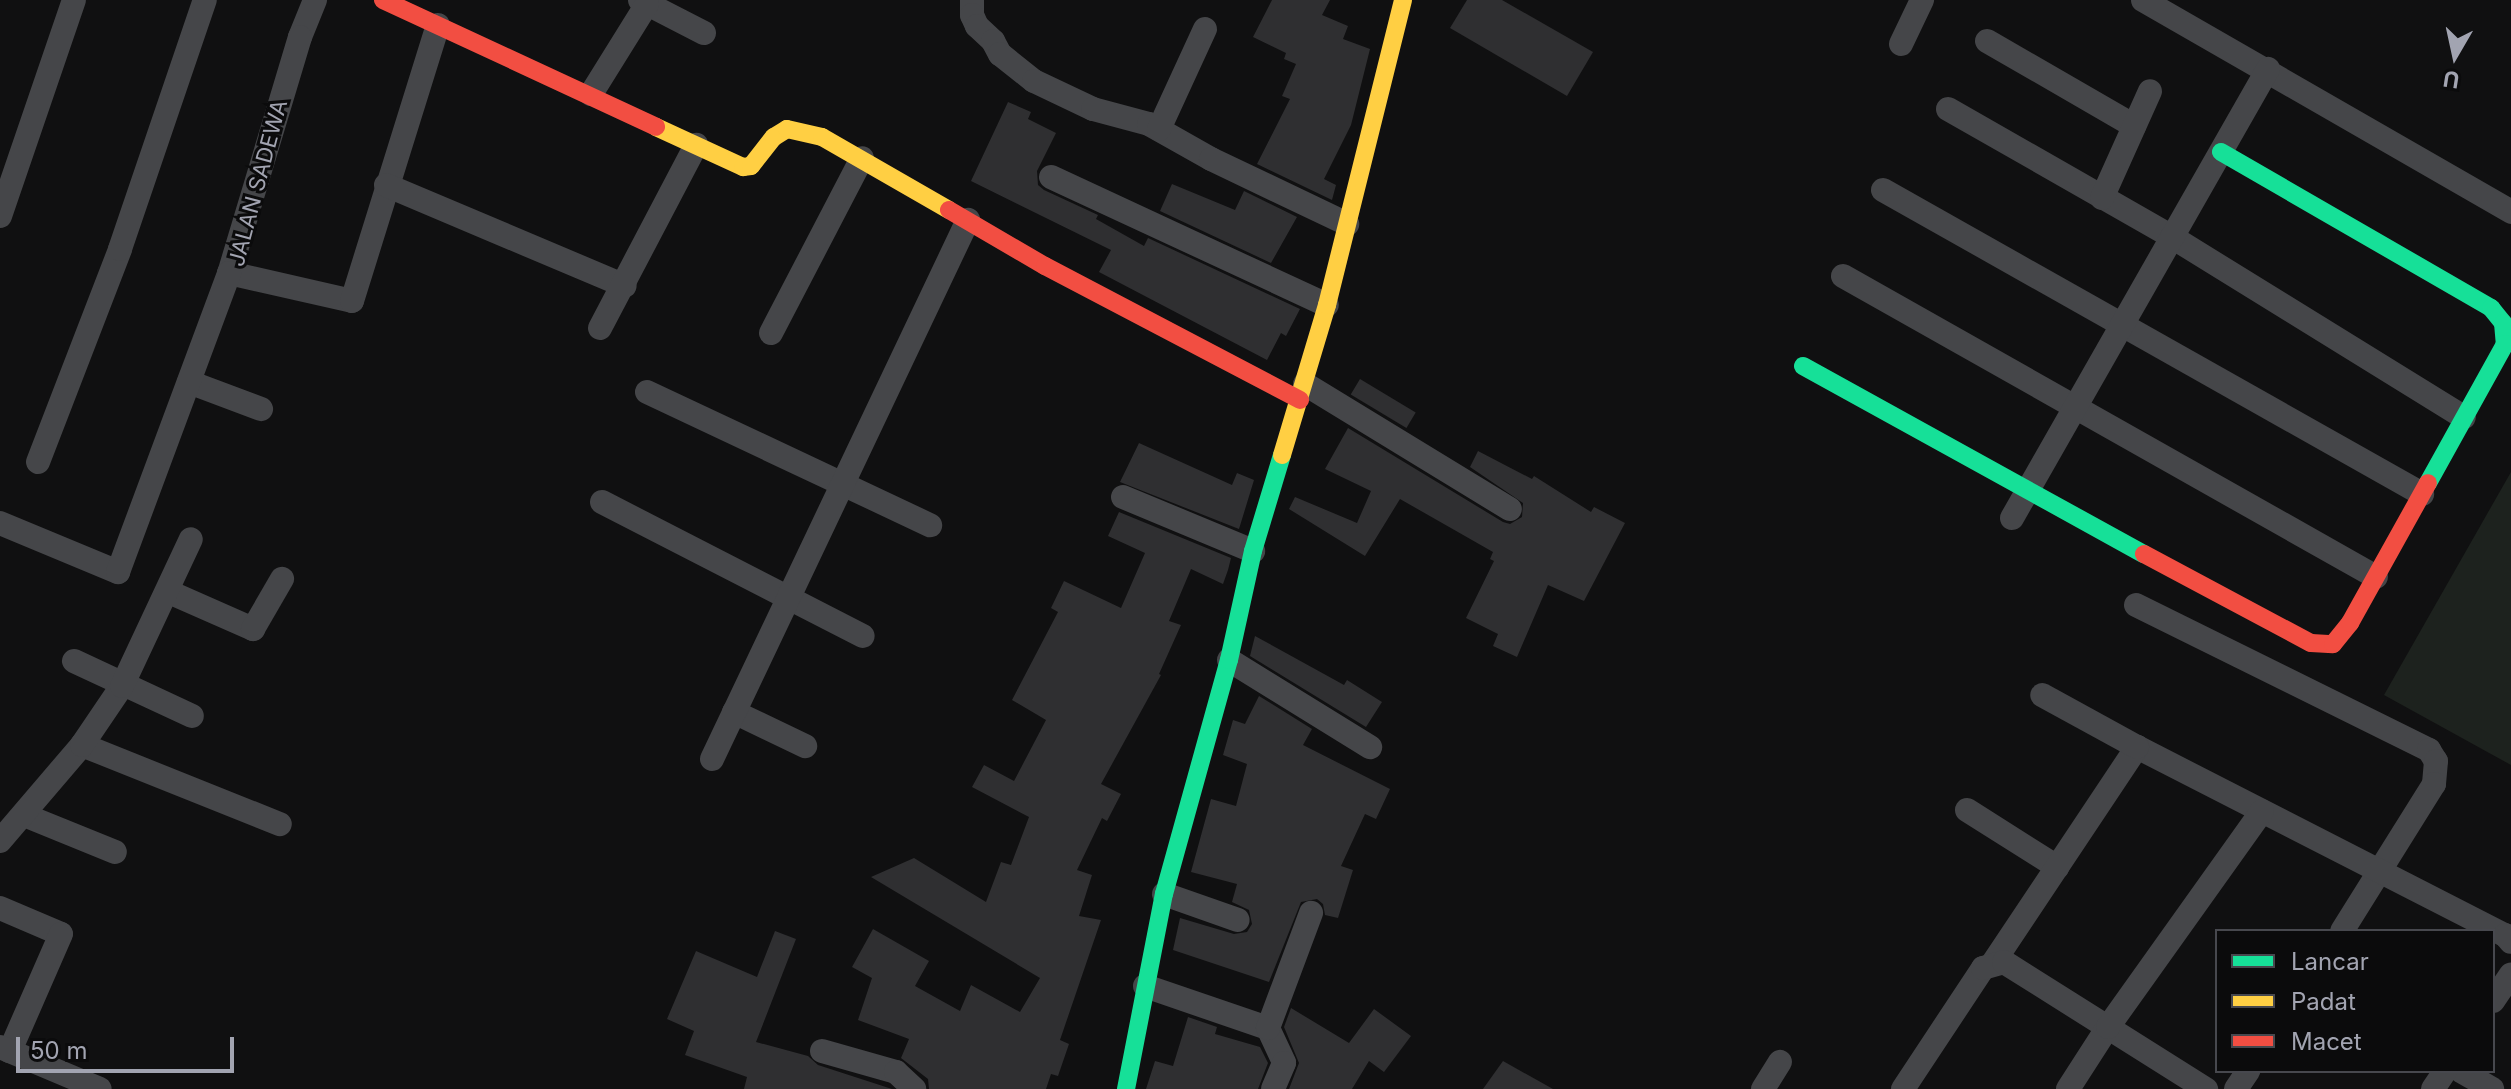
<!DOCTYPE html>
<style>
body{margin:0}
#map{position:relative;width:2511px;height:1089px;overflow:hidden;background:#101011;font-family:Inter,sans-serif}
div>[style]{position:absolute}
.green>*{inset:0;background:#1d221e}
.building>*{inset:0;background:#2f2f31;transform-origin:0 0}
.street>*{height:24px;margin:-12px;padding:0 12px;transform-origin:12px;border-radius:12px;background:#454649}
.fast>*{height:18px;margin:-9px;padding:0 9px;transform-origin:9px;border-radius:9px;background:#16e098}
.slow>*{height:18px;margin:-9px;padding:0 9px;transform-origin:9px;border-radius:9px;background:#ffcf43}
.jam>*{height:18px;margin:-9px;padding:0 9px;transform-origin:9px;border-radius:9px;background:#f24e42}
span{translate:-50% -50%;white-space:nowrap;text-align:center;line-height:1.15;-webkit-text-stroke:6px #0b0b0c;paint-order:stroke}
.street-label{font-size:22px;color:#a2a4b1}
.legend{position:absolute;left:2215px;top:929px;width:280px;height:144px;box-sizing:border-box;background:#0b0b0c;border:2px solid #47484e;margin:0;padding:10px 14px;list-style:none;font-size:24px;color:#a2a4b1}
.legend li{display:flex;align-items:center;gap:16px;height:40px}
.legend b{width:40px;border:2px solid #47484e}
.north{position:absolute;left:2415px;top:16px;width:80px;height:80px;-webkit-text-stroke:6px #0b0b0c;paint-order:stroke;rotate:189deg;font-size:22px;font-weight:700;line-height:32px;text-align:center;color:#a2a4b1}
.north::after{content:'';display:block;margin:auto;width:28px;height:36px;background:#a2a4b1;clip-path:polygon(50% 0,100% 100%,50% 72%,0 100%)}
.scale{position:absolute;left:16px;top:1037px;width:218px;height:36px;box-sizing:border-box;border:4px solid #a2a4b1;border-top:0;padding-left:10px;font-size:24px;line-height:28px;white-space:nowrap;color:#a2a4b1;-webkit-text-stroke:6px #0b0b0c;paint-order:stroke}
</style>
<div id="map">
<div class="green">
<i style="clip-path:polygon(2511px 472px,2511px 765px,2384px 695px)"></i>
</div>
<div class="building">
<i style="clip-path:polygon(1272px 0,1330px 0,1322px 15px,1348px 26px,1343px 39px,1370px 49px,1351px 125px,1324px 179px,1336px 185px,1332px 200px,1257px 164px,1290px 99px,1282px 96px,1296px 64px,1284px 59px,1286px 53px,1253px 37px)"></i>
<i style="clip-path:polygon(1467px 0,1502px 0,1593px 52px,1567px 96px,1450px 28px)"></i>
<i style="clip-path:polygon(1008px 102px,1031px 112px,1028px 119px,1056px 133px,1037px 171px,1038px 185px,1044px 190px,1098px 215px,1096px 219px,1144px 246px,1148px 238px,1300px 309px,1286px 336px,1281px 333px,1267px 360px,1099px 272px,1111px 250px,971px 181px)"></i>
<i style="clip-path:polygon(1172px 184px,1235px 210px,1244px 191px,1297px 217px,1271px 263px,1160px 211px)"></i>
<i style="left:1360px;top:379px;width:65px;height:18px;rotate:31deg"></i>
<i style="clip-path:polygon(1348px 428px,1503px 522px,1510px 524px,1522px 517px,1523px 503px,1470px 467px,1478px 451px,1532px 479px,1534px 476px,1591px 512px,1594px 507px,1625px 523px,1584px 601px,1548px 585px,1517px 657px,1493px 646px,1498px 634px,1466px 618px,1494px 561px,1490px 559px,1493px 552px,1400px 499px,1365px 556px,1289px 509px,1295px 497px,1357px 523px,1371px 491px,1325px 469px)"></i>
<i style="clip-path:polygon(1139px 443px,1232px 485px,1237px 473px,1254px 480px,1239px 529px,1120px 482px)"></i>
<i style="clip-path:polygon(1119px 512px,1231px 558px,1228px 570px,1223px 584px,1191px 569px,1169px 621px,1181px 625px,1159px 674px,1161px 675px,1101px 784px,1121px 794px,1107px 821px,1102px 818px,1077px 870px,1092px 875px,1079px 916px,1101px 920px,1060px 1040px,1069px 1044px,1058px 1076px,1051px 1074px,1046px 1089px,929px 1089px,928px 1079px,901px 1058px,909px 1039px,858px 1020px,872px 978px,852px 967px,873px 929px,929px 961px,915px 986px,960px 1011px,971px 985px,1020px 1012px,1040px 978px,871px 877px,914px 858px,986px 902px,1001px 862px,1011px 865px,1029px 817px,972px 787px,984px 765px,1014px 781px,1046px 720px,1012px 700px,1058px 612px,1051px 608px,1064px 581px,1121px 608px,1145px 553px,1108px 536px)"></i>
<i style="clip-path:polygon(1255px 636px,1344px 685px,1347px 680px,1382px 702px,1366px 727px,1250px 656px)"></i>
<i style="clip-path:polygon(1259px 696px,1312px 729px,1303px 745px,1390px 789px,1376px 819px,1365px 814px,1341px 866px,1353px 870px,1338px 918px,1325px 915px,1323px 904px,1317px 899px,1301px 902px,1269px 982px,1173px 950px,1180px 918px,1234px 934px,1247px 932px,1252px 924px,1249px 910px,1232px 902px,1237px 884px,1191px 872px,1211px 799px,1236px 806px,1247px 764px,1223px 755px,1233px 720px,1245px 724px)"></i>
<i style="clip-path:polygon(775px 931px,796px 939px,756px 1042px,808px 1056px,818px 1065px,892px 1089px,744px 1089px,747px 1077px,685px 1055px,694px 1031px,667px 1019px,696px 951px,757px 977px)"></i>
<i style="clip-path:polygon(1291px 1008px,1349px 1043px,1374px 1009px,1411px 1036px,1384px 1072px,1369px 1061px,1352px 1089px,1289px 1089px,1299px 1063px,1284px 1027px)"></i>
<i style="clip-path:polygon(1188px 1017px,1217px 1027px,1215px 1034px,1260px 1047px,1268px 1063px,1258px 1089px,1146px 1089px,1155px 1061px,1173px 1066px)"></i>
<i style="clip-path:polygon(1503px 1061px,1553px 1089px,1483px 1089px)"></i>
</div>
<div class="street">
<i style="left:315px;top:0;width:40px;rotate:112deg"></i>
<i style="left:300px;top:37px;width:246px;rotate:106.7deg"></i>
<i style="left:229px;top:273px;width:126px;rotate:12.8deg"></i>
<i style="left:352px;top:301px;width:289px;rotate:-72.7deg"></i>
<i style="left:640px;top:0;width:72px;rotate:27.3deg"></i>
<i style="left:972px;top:0;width:15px;rotate:90deg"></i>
<i style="left:972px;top:15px;width:12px;rotate:66deg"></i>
<i style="left:977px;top:26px;width:22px;rotate:43deg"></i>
<i style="left:993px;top:41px;width:15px;rotate:62deg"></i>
<i style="left:1000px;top:54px;width:43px;rotate:38.5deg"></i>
<i style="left:1034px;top:81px;width:65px;rotate:25.4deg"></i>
<i style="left:1093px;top:109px;width:58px;rotate:15deg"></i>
<i style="left:1149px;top:124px;width:71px;rotate:29.4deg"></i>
<i style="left:1211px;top:159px;width:151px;rotate:25.5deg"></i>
<i style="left:2143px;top:0;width:425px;rotate:29.9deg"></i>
<i style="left:1987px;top:41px;width:170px;rotate:30deg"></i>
<i style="left:1901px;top:44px;width:49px;rotate:-64.5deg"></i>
<i style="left:591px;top:94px;width:106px;rotate:-58.1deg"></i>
<i style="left:1948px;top:109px;width:258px;rotate:29.7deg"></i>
<i style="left:2172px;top:237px;width:343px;rotate:31.7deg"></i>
<i style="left:1159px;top:129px;width:110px;rotate:-65.3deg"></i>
<i style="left:1051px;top:177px;width:304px;rotate:24.9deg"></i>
<i style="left:386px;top:185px;width:259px;rotate:22.9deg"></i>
<i style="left:1883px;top:190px;width:619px;rotate:29.42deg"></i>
<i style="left:2102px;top:198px;width:117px;rotate:-65.8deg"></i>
<i style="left:0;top:216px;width:228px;rotate:-71.1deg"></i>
<i style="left:1843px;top:276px;width:612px;rotate:29.45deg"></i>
<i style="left:600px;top:328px;width:207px;rotate:-62.3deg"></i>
<i style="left:771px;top:333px;width:197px;rotate:-62.5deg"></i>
<i style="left:189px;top:382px;width:77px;rotate:20.6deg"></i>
<i style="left:1305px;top:384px;width:240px;rotate:31.4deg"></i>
<i style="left:647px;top:392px;width:313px;rotate:25.2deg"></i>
<i style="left:38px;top:462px;width:228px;rotate:-68.9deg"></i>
<i style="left:120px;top:249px;width:263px;rotate:-71.2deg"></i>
<i style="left:1123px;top:497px;width:141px;rotate:22.6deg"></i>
<i style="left:602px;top:502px;width:293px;rotate:27.2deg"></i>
<i style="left:2012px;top:518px;width:517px;rotate:-60.31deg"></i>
<i style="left:0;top:523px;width:128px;rotate:22.6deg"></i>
<i style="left:118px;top:572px;width:319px;rotate:-69.6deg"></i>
<i style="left:169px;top:592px;width:92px;rotate:23.8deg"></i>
<i style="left:253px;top:629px;width:58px;rotate:-59.9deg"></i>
<i style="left:2136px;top:605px;width:327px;rotate:26.3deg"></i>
<i style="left:2429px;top:750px;width:13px;rotate:58deg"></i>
<i style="left:2436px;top:761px;width:23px;rotate:95deg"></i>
<i style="left:2434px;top:784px;width:173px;rotate:122deg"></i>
<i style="left:1229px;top:660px;width:166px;rotate:31.7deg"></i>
<i style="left:74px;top:661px;width:130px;rotate:25deg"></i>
<i style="left:734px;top:712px;width:79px;rotate:25.6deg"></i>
<i style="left:82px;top:745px;width:213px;rotate:21.8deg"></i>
<i style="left:2137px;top:747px;width:413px;rotate:27.1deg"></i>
<i style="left:2505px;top:935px;width:9px;rotate:49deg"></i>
<i style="left:712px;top:759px;width:597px;rotate:-64.59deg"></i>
<i style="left:1967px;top:810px;width:107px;rotate:32.3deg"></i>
<i style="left:24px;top:815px;width:98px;rotate:22.1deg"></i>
<i style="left:0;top:841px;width:126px;rotate:-49.5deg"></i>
<i style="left:82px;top:745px;width:71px;rotate:-55.9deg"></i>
<i style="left:122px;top:686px;width:162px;rotate:-64.9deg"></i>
<i style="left:1164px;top:894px;width:78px;rotate:19.4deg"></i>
<i style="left:0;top:908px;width:66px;rotate:23.1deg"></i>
<i style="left:61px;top:934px;width:128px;rotate:113.6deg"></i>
<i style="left:1993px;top:963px;width:260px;rotate:-56.3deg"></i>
<i style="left:2137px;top:747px;width:108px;rotate:-151.3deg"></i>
<i style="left:1145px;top:986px;width:130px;rotate:18.9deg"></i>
<i style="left:1268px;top:1028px;width:38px;rotate:65deg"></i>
<i style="left:1284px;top:1063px;width:28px;rotate:113deg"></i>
<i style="left:2493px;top:1001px;width:32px;rotate:-56deg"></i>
<i style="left:1268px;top:1028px;width:123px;rotate:-69.5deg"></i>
<i style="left:0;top:1047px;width:108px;rotate:22.8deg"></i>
<i style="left:822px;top:1051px;width:77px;rotate:15.8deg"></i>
<i style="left:896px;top:1072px;width:25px;rotate:43deg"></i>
<i style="left:2461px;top:1071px;width:36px;rotate:30deg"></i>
<i style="left:1763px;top:1089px;width:32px;rotate:-58deg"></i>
<i style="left:1903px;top:1089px;width:145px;rotate:-56.5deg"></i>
<i style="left:1983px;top:968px;width:22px;rotate:-16deg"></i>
<i style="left:2004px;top:962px;width:239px;rotate:32.2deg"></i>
<i style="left:2068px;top:1089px;width:74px;rotate:-57.2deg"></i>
<i style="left:2108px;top:1027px;width:265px;rotate:-54.5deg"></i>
<i style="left:2236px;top:1089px;width:22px;rotate:-56deg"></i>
<i style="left:2433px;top:1089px;width:22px;rotate:-56deg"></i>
</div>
<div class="fast">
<i style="left:2221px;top:152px;width:312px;rotate:30deg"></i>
<i style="left:2491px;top:308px;width:19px;rotate:51deg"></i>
<i style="left:2503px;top:323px;width:21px;rotate:85deg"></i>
<i style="left:2505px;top:344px;width:159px;rotate:119deg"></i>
<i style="left:1803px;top:366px;width:389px;rotate:28.9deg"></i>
<i style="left:1126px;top:1089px;width:199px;rotate:-79deg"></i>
<i style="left:1164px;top:894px;width:243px;rotate:-74.5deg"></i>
<i style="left:1229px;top:660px;width:112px;rotate:-77.6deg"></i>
<i style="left:1253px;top:551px;width:100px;rotate:-73.2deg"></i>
</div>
<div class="slow">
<i style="left:656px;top:127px;width:96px;rotate:24.7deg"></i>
<i style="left:743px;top:167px;width:8px;rotate:-7deg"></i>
<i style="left:751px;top:166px;width:37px;rotate:-52deg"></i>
<i style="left:774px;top:137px;width:15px;rotate:-32deg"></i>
<i style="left:787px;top:129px;width:36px;rotate:13deg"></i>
<i style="left:822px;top:137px;width:146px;rotate:29.9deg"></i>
<i style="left:1282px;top:455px;width:157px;rotate:-73.3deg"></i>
<i style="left:1327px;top:305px;width:314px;rotate:-76deg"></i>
</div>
<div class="jam">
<i style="left:383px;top:0;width:301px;rotate:24.9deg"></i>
<i style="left:949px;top:210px;width:111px;rotate:30.3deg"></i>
<i style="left:1045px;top:266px;width:288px;rotate:27.7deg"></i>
<i style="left:2144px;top:554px;width:189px;rotate:28.1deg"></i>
<i style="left:2311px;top:643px;width:22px;rotate:3deg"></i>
<i style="left:2333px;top:644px;width:27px;rotate:-51deg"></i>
<i style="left:2350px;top:623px;width:160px;rotate:-60.9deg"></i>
</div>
<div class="street-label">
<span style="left:258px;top:183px;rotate:-75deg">JALAN SADEWA</span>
</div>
<ul class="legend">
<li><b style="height:10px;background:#16e098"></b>Lancar</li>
<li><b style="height:10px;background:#ffcf43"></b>Padat</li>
<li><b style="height:10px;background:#f24e42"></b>Macet</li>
</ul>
<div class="north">U</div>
<div class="scale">50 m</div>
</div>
